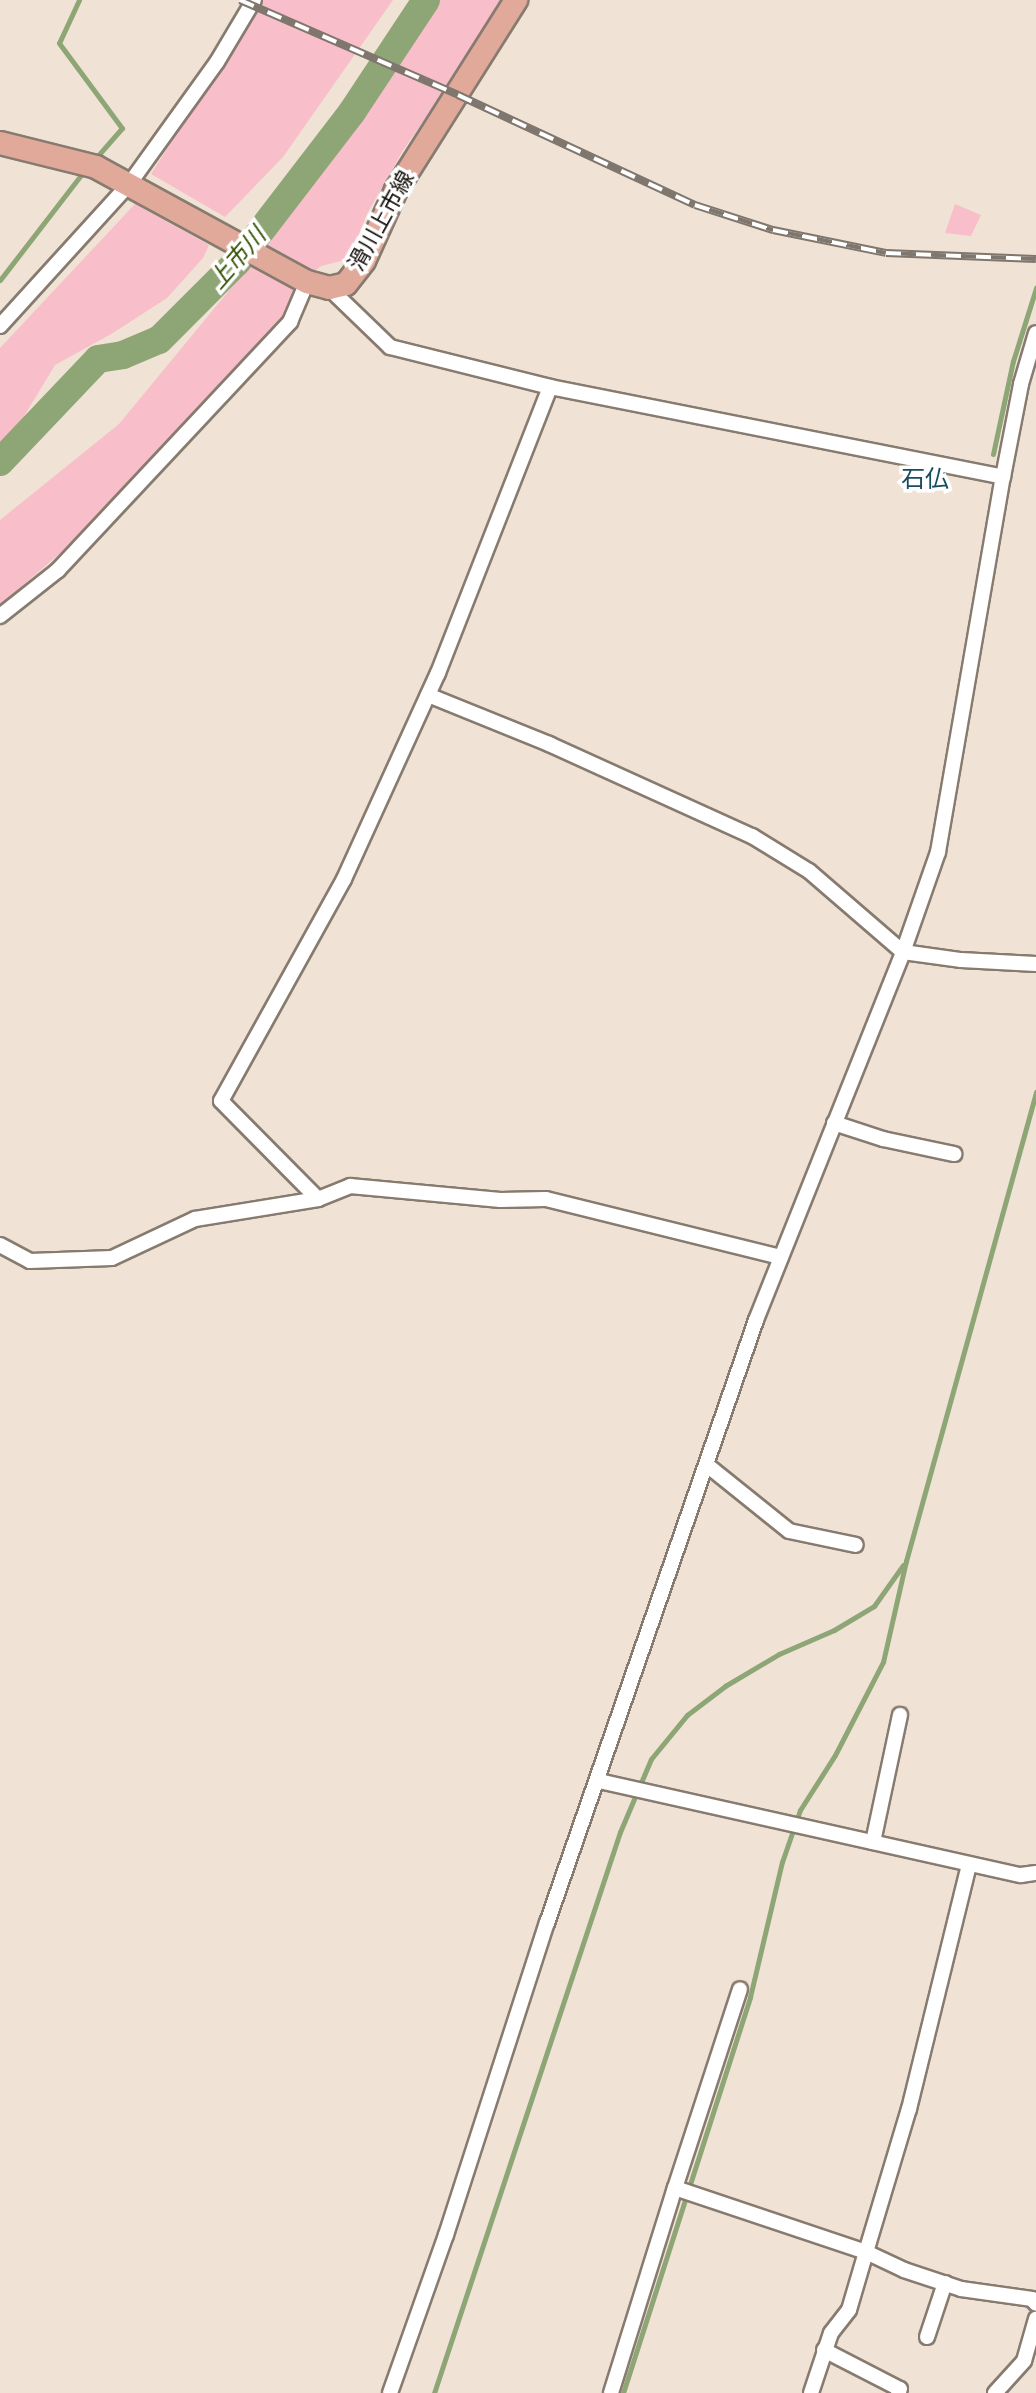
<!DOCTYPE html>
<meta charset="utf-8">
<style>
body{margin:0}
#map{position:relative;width:1036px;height:2393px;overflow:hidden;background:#f0e3d6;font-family:"Crimson Pro","Noto Sans JP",serif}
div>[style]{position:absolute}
.green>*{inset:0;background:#f8bec9}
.stream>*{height:5px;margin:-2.5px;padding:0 2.5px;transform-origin:2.5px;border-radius:2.5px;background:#8ea676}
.river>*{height:28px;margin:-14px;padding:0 14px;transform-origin:14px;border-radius:14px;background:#8ea676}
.roads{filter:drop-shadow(2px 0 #877b6f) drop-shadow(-2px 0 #877b6f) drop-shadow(0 2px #877b6f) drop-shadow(0 -2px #877b6f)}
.street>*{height:14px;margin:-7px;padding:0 7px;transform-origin:7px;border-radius:7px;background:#fff}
.primary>*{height:22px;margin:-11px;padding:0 11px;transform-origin:11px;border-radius:11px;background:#e0a99a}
.rail>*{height:8px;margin-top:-4px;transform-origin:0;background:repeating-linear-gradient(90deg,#fff 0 15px,#7f766e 0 30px);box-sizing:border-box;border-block:2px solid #7f766e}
span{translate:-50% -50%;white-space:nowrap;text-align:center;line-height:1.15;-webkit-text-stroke:7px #fff;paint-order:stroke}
.street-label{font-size:22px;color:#120d09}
.water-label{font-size:24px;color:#335002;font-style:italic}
.neighbourhood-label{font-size:24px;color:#194c5d}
</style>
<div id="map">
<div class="green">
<i style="clip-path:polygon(260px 0,393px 0,283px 157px,225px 217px,151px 174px)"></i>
<i style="clip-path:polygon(433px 0,506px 0,402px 152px,367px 214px,349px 259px,321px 266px,295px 288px,278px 329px,80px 536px,0 605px,0 520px,119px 424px,250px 265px)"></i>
<i style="clip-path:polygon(135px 204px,209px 245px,203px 258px,167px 298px,113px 333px,55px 365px,0 456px,0 348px)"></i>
<i style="clip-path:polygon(955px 204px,981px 215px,971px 236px,945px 233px)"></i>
</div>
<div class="stream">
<i style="left:79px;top:0;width:47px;rotate:114.9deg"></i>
<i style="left:59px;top:43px;width:106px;rotate:53.5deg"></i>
<i style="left:122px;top:128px;width:43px;rotate:131.2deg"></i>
<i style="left:0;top:280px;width:138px;rotate:-52.4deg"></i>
<i style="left:993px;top:454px;width:95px;rotate:-77.9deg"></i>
<i style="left:1013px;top:361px;width:77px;rotate:-72.5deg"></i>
<i style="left:434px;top:2393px;width:591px;rotate:-71.66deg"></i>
<i style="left:620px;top:1832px;width:79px;rotate:-67deg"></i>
<i style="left:651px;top:1759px;width:57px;rotate:-50.7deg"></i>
<i style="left:687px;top:1715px;width:48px;rotate:-37.3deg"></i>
<i style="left:725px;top:1686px;width:63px;rotate:-30.7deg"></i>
<i style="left:779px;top:1654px;width:60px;rotate:-23.6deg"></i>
<i style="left:834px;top:1630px;width:47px;rotate:-31deg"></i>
<i style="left:874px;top:1606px;width:50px;rotate:-54.7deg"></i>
<i style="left:623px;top:2393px;width:416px;rotate:-72.2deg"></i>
<i style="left:750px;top:1997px;width:139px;rotate:-76.7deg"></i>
<i style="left:782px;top:1862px;width:55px;rotate:-70.9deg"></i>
<i style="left:800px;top:1810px;width:65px;rotate:-57.5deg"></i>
<i style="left:835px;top:1755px;width:105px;rotate:-62.7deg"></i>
<i style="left:883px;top:1662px;width:104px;rotate:-77.2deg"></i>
<i style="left:906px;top:1561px;width:487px;rotate:-74.5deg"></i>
</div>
<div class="river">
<i style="left:0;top:462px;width:142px;rotate:-46.4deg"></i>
<i style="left:98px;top:359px;width:25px;rotate:-9deg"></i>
<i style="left:123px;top:355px;width:39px;rotate:-23deg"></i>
<i style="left:159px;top:340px;width:110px;rotate:-45deg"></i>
<i style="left:237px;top:262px;width:189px;rotate:-52.5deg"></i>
<i style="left:352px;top:112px;width:134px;rotate:-56.5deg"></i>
</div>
<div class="roads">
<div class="street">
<i style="left:329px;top:288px;width:85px;rotate:44deg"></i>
<i style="left:390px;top:347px;width:165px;rotate:14deg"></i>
<i style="left:550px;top:387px;width:462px;rotate:11.2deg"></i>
<i style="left:0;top:326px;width:193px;rotate:-47.7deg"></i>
<i style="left:130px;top:183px;width:149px;rotate:-54.3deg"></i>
<i style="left:217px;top:62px;width:72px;rotate:-59.2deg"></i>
<i style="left:0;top:616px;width:74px;rotate:-38.4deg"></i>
<i style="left:58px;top:570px;width:340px;rotate:-46.9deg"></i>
<i style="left:290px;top:322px;width:43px;rotate:-67deg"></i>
<i style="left:428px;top:695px;width:131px;rotate:22deg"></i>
<i style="left:549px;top:744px;width:223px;rotate:24.4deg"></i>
<i style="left:752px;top:836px;width:67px;rotate:31.6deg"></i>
<i style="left:809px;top:871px;width:124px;rotate:40.8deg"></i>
<i style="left:903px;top:952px;width:59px;rotate:7.9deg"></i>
<i style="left:961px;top:960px;width:75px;rotate:3.1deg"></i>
<i style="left:834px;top:1123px;width:52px;rotate:18.1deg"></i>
<i style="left:883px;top:1139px;width:73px;rotate:11.9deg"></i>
<i style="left:318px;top:1199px;width:138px;rotate:-134.7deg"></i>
<i style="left:221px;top:1101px;width:254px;rotate:-61deg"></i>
<i style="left:344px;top:879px;width:226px;rotate:-65.5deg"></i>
<i style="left:438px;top:673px;width:307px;rotate:-68.6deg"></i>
<i style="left:0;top:1245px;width:34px;rotate:28deg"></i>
<i style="left:30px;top:1261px;width:82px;rotate:-2.1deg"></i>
<i style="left:112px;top:1258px;width:92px;rotate:-25.2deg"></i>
<i style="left:195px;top:1219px;width:125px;rotate:-9.2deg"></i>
<i style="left:318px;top:1199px;width:35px;rotate:-22deg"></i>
<i style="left:350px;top:1186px;width:151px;rotate:5.3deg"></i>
<i style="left:500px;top:1200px;width:46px;rotate:-1.2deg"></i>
<i style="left:546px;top:1199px;width:242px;rotate:13.9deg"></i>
<i style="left:707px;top:1465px;width:105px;rotate:38.8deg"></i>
<i style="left:789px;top:1531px;width:68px;rotate:11.8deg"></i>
<i style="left:599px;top:1781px;width:432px;rotate:12.6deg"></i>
<i style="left:1021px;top:1875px;width:15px;rotate:-8deg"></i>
<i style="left:873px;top:1842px;width:130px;rotate:-78deg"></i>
<i style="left:675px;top:2188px;width:209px;rotate:-71.9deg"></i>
<i style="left:927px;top:2337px;width:57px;rotate:-71.6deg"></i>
<i style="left:824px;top:2350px;width:85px;rotate:27.2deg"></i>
<i style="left:900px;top:2389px;width:4px;rotate:117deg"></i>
<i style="left:390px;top:2393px;width:168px;rotate:-70.5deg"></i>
<i style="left:446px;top:2235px;width:328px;rotate:-72.1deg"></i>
<i style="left:547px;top:1923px;width:638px;rotate:-70.88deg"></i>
<i style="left:756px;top:1320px;width:396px;rotate:-68.2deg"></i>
<i style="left:903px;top:952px;width:106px;rotate:-70.7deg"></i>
<i style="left:938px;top:852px;width:381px;rotate:-80.2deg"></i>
<i style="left:1003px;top:477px;width:95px;rotate:-79deg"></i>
<i style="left:1021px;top:384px;width:53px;rotate:-73.6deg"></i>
<i style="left:611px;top:2393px;width:215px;rotate:-72.7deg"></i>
<i style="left:675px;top:2188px;width:201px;rotate:18.5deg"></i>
<i style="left:866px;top:2252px;width:42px;rotate:25.3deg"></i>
<i style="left:904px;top:2270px;width:60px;rotate:18.4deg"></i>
<i style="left:961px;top:2289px;width:72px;rotate:8deg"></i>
<i style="left:1032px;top:2299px;width:6px;rotate:51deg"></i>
<i style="left:811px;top:2393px;width:63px;rotate:-71.6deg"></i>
<i style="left:831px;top:2333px;width:29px;rotate:-52deg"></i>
<i style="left:849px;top:2310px;width:60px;rotate:-73.7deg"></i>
<i style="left:866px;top:2252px;width:149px;rotate:-73.3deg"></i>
<i style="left:909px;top:2109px;width:252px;rotate:-76.2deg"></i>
<i style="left:995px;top:2393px;width:43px;rotate:-47.8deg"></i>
<i style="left:1024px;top:2361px;width:44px;rotate:-74.1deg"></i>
</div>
<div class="primary">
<i style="left:0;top:143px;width:99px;rotate:14deg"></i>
<i style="left:96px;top:167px;width:240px;rotate:28.6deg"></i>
<i style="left:307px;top:282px;width:23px;rotate:15deg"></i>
<i style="left:329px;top:288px;width:17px;rotate:-13deg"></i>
<i style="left:346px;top:284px;width:29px;rotate:-52deg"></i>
<i style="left:364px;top:261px;width:78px;rotate:-65.7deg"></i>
<i style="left:396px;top:190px;width:225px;rotate:-57.7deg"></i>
</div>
</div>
<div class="rail">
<i style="left:240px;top:0;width:238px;rotate:23.5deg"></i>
<i style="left:458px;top:95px;width:261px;rotate:24.9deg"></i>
<i style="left:695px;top:205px;width:82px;rotate:17.8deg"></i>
<i style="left:773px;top:230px;width:115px;rotate:11.5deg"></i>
<i style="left:886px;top:253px;width:150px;rotate:2.3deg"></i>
</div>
<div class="street-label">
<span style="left:381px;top:221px;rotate:-61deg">滑川上市線</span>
</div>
<div class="water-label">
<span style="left:237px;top:258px;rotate:-49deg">上市川</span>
</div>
<div class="neighbourhood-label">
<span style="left:925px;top:479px">石仏</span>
</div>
</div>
